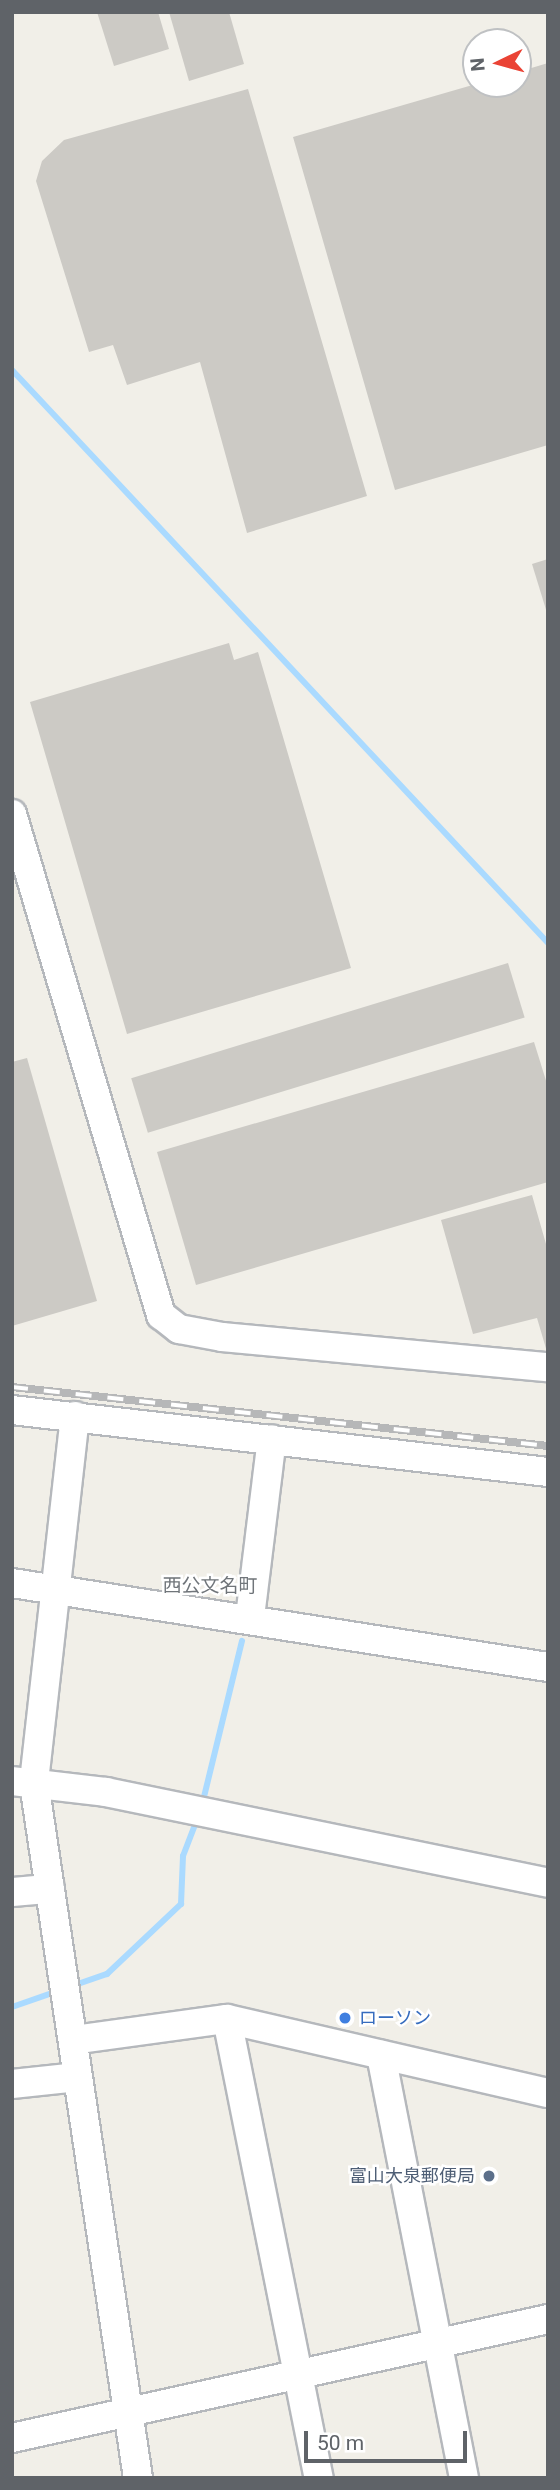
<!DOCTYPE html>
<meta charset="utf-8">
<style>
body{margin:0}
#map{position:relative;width:560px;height:2490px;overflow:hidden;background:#f1efe8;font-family:Roboto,"Noto Sans JP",sans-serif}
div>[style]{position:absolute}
.stream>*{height:6px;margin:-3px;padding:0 3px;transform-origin:3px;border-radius:3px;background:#aadaff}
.building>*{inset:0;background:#cccac5;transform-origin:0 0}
.roads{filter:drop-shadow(2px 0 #b5b8bc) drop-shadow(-2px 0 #b5b8bc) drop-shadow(0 2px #b5b8bc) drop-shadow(0 -2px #b5b8bc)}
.minor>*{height:28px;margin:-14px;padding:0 14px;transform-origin:14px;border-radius:14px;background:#fff}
.rail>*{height:8px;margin-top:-4px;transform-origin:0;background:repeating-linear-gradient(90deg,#fff 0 16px,#b6b7b8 0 32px);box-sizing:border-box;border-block:2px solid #b6b7b8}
.dots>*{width:19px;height:19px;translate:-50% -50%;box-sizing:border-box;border:4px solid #fff;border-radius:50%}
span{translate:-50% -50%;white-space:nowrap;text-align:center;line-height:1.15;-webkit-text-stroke:5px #fff;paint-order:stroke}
.shop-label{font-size:18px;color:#366cbe}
.left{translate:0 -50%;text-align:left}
.service-label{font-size:18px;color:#4e5e75}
.right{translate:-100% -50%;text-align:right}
.neighbourhood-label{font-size:19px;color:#70757a}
.frame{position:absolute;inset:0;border:14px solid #5f6368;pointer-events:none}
.north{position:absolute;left:462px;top:28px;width:70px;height:70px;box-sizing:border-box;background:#fff;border:2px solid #bfc1c3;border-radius:50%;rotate:265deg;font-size:19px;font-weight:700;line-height:28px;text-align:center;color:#5f6368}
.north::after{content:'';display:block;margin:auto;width:24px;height:32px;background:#ea4335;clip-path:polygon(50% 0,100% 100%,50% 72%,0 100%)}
.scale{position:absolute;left:304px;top:2431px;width:163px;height:32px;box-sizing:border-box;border:4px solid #5f6368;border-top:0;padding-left:9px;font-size:21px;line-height:24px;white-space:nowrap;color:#5f6368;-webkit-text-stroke:5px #fff;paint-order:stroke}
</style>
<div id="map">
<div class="stream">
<i style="left:12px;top:370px;width:785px;rotate:46.91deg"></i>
<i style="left:202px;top:1805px;width:169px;rotate:-76.3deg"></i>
<i style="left:72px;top:1986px;width:37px;rotate:-19deg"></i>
<i style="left:107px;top:1974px;width:102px;rotate:-43.4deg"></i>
<i style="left:181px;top:1904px;width:48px;rotate:-87.6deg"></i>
<i style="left:183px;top:1856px;width:40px;rotate:-69deg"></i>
<i style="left:12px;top:2007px;width:49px;rotate:-19.2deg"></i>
</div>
<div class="building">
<i style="clip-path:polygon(97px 12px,158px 12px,169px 49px,114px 66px)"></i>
<i style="clip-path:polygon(169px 12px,229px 12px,244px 64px,189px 81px)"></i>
<i style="clip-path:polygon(548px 63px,548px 445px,395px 490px,293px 137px,476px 84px,518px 84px,518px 72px)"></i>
<i style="clip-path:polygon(248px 89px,367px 496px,247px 533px,200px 362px,127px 385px,113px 345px,89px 352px,36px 181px,42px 161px,64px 140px)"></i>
<i style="clip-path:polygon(548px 559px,548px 613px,547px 613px,532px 564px)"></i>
<i style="clip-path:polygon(229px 643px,234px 660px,258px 652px,351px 968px,127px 1034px,30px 702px)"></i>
<i style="left:508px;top:963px;width:57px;height:394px;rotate:73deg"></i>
<i style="clip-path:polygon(534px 1042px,548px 1087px,548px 1182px,196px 1285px,157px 1152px)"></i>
<i style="clip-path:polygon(27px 1058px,97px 1301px,12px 1326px,12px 1062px)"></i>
<i style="clip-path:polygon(532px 1195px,548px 1251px,547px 1352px,537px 1318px,473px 1334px,441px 1220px)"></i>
</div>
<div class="roads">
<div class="minor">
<i style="left:12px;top:814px;width:523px;rotate:73.44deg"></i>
<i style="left:161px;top:1315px;width:23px;rotate:38deg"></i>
<i style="left:179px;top:1329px;width:44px;rotate:10.5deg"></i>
<i style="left:222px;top:1337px;width:327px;rotate:5.3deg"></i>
<i style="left:12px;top:1410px;width:540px;rotate:6.6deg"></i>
<i style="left:75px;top:1416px;width:369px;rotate:96.4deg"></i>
<i style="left:34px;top:1783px;width:703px;rotate:81.49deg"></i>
<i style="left:12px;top:1583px;width:543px;rotate:8.91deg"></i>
<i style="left:250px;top:1617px;width:179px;rotate:-83deg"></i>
<i style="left:12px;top:1781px;width:95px;rotate:6.7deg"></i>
<i style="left:106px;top:1792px;width:451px;rotate:11.6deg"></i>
<i style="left:12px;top:1892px;width:38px;rotate:-5deg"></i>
<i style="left:227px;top:2019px;width:468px;rotate:78.7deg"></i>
<i style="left:73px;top:2040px;width:155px;rotate:-7.8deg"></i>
<i style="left:227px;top:2019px;width:329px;rotate:13deg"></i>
<i style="left:381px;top:2055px;width:431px;rotate:78.9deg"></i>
<i style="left:12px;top:2084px;width:66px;rotate:-6.1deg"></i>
<i style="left:12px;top:2438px;width:549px;rotate:-12.52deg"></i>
</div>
</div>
<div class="rail">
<i style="left:12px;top:1387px;width:539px;rotate:6.28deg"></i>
</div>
<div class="dots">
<i style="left:345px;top:2018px;background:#3f7fe0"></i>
<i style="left:489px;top:2176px;background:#5c6f8a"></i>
</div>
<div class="shop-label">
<span class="left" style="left:359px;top:2018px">ローソン</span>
</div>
<div class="service-label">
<span class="right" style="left:475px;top:2176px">富山大泉郵便局</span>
</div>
<div class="neighbourhood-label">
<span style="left:210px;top:1586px">西公文名町</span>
</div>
<div class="frame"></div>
<div class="north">N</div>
<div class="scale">50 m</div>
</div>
